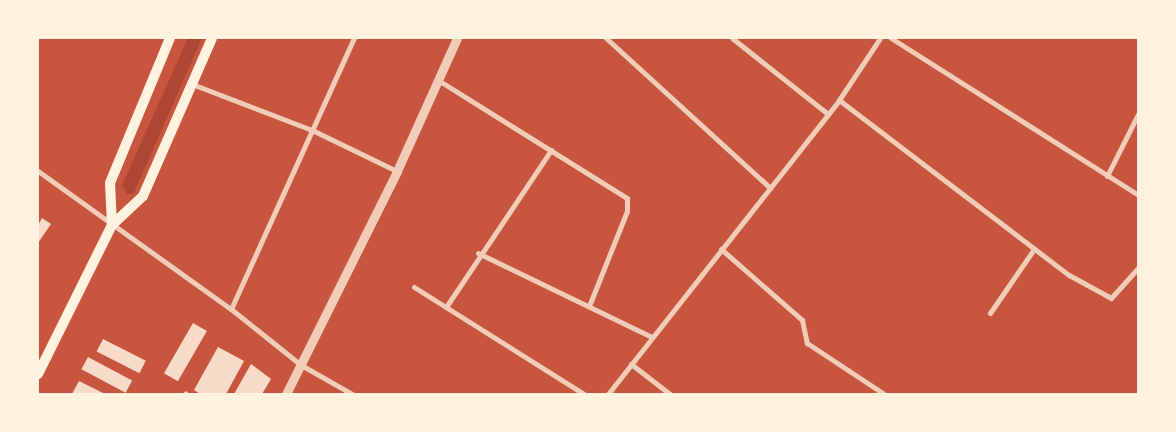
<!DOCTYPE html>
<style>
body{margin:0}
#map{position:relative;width:1176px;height:432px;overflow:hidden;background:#c8553d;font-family:"PT Serif",serif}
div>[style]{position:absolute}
.green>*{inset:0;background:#ae4732}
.building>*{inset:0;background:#f7dbc8;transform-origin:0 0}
.minor>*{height:5px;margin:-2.5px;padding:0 2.5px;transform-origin:2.5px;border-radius:2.5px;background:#f1ccb7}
.tertiary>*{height:9px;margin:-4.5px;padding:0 4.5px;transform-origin:4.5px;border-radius:4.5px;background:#f1ccb7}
.secondary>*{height:10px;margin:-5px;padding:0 5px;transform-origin:5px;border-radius:5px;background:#fff3e0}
span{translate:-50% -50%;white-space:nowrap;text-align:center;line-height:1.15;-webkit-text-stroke:4px #fff3e0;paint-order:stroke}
.frame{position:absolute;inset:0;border:39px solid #fff3e0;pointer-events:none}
</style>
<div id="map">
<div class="green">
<i style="clip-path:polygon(188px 38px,202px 38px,134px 193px,127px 194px,122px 185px)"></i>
</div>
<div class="building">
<i style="clip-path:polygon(42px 218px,51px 224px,38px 243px,38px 225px)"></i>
<i style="left:193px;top:323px;width:16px;height:58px;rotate:30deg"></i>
<i style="left:103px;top:339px;width:48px;height:14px;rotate:27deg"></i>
<i style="clip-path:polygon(218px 347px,244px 361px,226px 394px,200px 394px,194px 390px)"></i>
<i style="left:88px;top:357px;width:50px;height:14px;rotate:28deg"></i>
<i style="clip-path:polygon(251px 364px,271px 379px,262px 394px,234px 394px)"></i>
<i style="clip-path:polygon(79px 381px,105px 394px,72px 394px)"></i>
</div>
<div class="minor">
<i style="left:606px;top:38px;width:222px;rotate:42.4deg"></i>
<i style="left:732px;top:38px;width:122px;rotate:38.4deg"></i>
<i style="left:891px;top:38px;width:293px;rotate:32.4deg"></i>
<i style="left:438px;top:80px;width:223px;rotate:32deg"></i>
<i style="left:627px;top:198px;width:13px;rotate:90deg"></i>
<i style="left:627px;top:211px;width:102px;rotate:111.8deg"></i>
<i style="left:192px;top:84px;width:129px;rotate:21deg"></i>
<i style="left:312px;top:130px;width:94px;rotate:25.8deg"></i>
<i style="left:839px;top:100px;width:289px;rotate:37.3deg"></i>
<i style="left:1069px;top:275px;width:48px;rotate:28.7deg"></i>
<i style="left:1111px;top:298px;width:40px;rotate:-48deg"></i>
<i style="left:38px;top:171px;width:237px;rotate:35.6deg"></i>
<i style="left:231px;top:309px;width:90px;rotate:38.7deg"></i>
<i style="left:301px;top:365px;width:59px;rotate:29.6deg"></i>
<i style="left:1107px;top:176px;width:69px;rotate:-63.4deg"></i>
<i style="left:721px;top:249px;width:108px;rotate:41.2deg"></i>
<i style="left:802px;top:320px;width:24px;rotate:78deg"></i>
<i style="left:807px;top:343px;width:92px;rotate:33.5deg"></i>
<i style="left:478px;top:253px;width:193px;rotate:25.8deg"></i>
<i style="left:414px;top:287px;width:201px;rotate:32.2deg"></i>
<i style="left:446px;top:307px;width:189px;rotate:-56.2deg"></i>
<i style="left:231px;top:309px;width:298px;rotate:-65.6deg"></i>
<i style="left:990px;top:313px;width:78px;rotate:-55.5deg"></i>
<i style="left:631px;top:364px;width:49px;rotate:37.6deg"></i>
<i style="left:185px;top:394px;width:1px;rotate:-45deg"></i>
<i style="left:608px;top:394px;width:374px;rotate:-51.8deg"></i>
<i style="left:839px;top:100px;width:74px;rotate:-56.5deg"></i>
</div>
<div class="tertiary">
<i style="left:286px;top:394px;width:249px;rotate:-63.5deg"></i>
<i style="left:397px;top:171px;width:146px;rotate:-65.7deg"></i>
</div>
<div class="secondary">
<i style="left:112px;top:225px;width:42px;rotate:-92.7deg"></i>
<i style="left:110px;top:183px;width:157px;rotate:-67.5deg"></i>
<i style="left:38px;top:374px;width:166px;rotate:-63.6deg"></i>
<i style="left:112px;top:225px;width:42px;rotate:-43.1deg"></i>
<i style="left:143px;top:196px;width:172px;rotate:-66.4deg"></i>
</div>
<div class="frame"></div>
</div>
